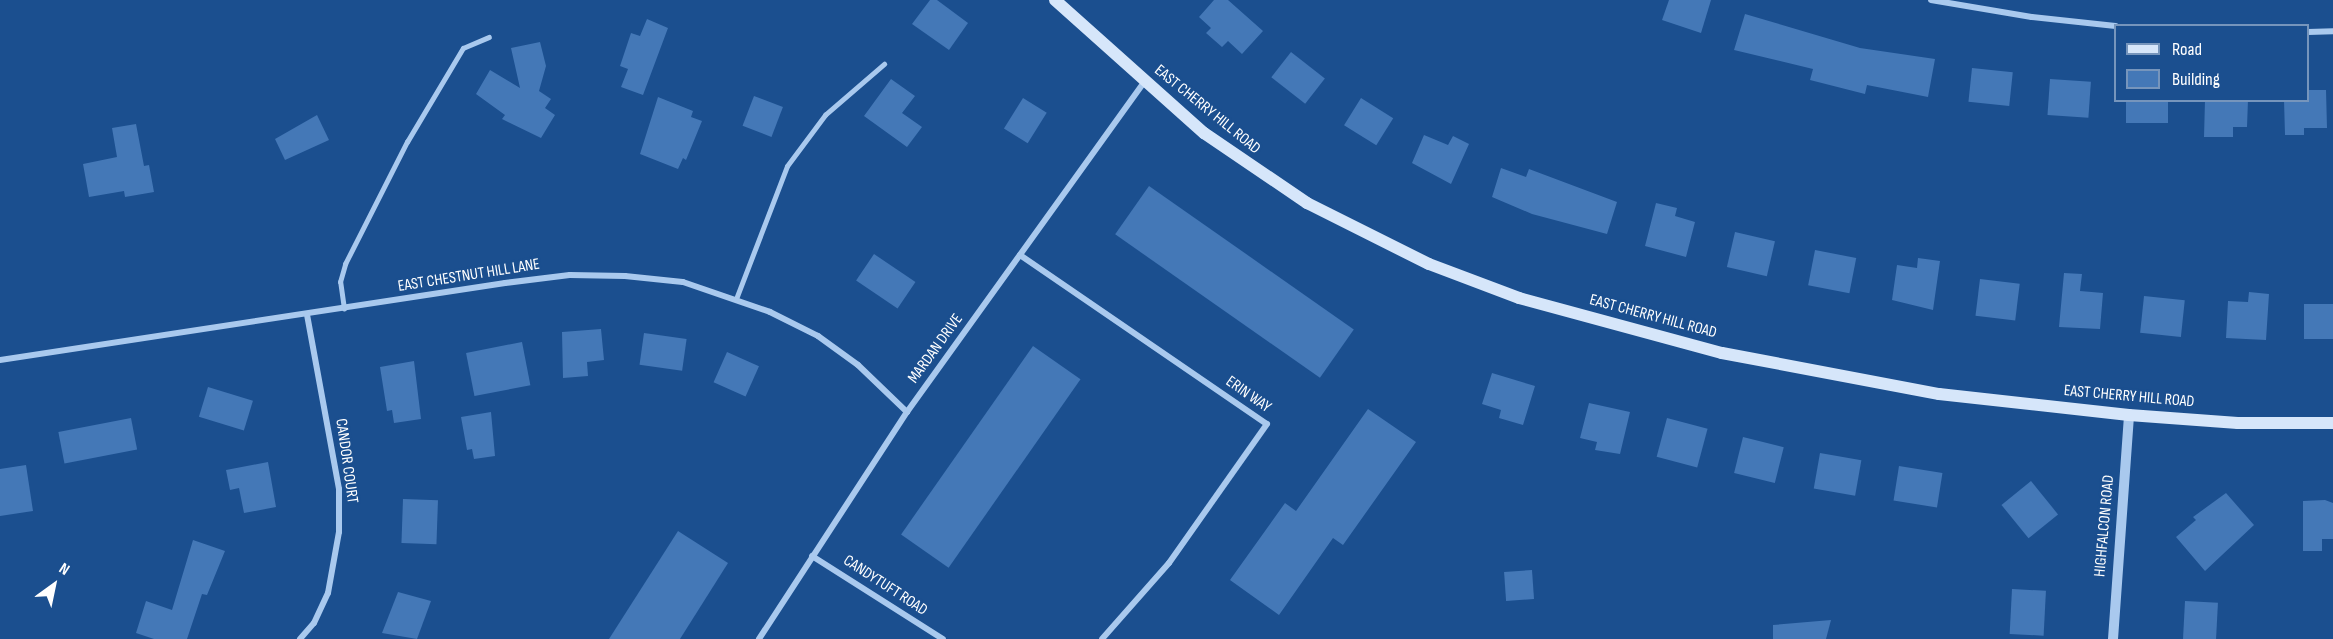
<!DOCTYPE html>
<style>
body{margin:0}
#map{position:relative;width:2333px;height:639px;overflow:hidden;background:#1b4f8f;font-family:"Sofia Sans Condensed",sans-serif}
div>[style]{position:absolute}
.building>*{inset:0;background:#4478b7;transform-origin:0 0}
.service>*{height:4.5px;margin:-2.25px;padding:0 2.25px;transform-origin:2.25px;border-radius:2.25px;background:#a9c9ee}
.minor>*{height:6px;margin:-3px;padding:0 3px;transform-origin:3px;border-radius:3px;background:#a9c9ee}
.tertiary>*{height:10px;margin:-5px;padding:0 5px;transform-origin:5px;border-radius:5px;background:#a9c9ee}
.secondary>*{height:12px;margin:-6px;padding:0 6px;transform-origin:6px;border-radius:6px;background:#d6e6fa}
span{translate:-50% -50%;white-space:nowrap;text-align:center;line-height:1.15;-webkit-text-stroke:5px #1b4f8f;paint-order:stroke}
.street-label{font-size:16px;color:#fff}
.legend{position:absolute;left:2114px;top:24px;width:195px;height:78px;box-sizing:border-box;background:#1b4f8f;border:2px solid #7695bc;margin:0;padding:8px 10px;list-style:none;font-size:18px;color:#fff}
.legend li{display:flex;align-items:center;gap:12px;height:30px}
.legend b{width:30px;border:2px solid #7695bc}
.north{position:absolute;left:24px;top:555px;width:60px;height:60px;-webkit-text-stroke:4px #1b4f8f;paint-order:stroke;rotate:33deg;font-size:16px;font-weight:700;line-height:24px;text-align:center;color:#fff}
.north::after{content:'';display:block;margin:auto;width:21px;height:27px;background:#fff;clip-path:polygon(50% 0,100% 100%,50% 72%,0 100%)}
</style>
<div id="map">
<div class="building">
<i style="clip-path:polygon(930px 0,937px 0,968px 23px,949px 50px,912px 24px)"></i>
<i style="clip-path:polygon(1214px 0,1228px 0,1263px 31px,1242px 54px,1228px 41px,1222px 47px,1206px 33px,1211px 28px,1199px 17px)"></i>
<i style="clip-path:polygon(1669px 0,1711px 0,1701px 33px,1662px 20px)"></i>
<i style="clip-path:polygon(1745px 14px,1860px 48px,1935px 59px,1928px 97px,1867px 85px,1865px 94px,1810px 80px,1813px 69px,1734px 50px)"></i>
<i style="clip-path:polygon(647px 19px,668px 28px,643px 95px,621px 87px,628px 69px,620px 66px,631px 33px,640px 36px)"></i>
<i style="clip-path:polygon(540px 42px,546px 66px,539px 91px,551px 99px,545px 108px,555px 115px,541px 138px,502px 119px,505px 115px,476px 94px,490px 70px,520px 88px,511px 48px)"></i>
<i style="left:1291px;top:52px;width:43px;height:32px;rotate:38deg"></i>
<i style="left:1972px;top:68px;width:41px;height:34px;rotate:6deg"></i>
<i style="clip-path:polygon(891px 79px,915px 96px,902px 113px,922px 127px,907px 147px,864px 116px)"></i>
<i style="left:2050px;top:79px;width:41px;height:36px;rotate:4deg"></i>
<i style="clip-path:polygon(2307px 90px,2326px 90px,2327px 128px,2304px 128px,2304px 135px,2285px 135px,2284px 100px,2307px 100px)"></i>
<i style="left:754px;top:96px;width:31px;height:32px;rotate:21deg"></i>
<i style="clip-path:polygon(658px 97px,693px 111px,691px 117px,702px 121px,686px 160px,683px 158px,678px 169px,640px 154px)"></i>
<i style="left:1023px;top:98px;width:28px;height:36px;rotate:32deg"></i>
<i style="left:1361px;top:98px;width:38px;height:32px;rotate:32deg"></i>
<i style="left:2126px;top:100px;width:42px;height:23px"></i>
<i style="clip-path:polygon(2205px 100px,2248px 100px,2247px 127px,2233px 127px,2233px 137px,2204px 137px)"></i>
<i style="clip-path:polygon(317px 115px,329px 140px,285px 160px,275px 139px)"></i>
<i style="clip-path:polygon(136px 124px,144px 166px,149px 165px,154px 192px,125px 197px,124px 191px,89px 197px,83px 164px,117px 157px,112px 128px)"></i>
<i style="clip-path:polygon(1424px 135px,1448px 145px,1453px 136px,1469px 144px,1451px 184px,1412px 163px)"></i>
<i style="clip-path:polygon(1501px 168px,1526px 177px,1529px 169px,1617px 202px,1607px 234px,1532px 214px,1492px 197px)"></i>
<i style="left:1149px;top:186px;width:250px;height:59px;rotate:35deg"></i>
<i style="clip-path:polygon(1656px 203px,1677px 208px,1675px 216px,1695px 222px,1686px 257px,1645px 246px)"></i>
<i style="left:1735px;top:232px;width:41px;height:36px;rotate:13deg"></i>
<i style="left:1815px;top:250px;width:42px;height:36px;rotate:11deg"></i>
<i style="left:874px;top:254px;width:50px;height:32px;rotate:34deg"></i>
<i style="clip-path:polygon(1918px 258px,1940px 261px,1933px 310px,1892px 300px,1897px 265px,1917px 268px)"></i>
<i style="clip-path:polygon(2064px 273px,2082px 274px,2080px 291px,2103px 293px,2100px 329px,2059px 327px)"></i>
<i style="left:1980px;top:279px;width:40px;height:37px;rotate:7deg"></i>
<i style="clip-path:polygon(2249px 292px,2269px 294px,2266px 340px,2226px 338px,2228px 301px,2248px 302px)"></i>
<i style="left:2144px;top:296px;width:41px;height:37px;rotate:6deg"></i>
<i style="left:2304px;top:304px;width:29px;height:35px"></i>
<i style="clip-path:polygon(601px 329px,604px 360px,587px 362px,588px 376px,563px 378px,562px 332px)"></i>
<i style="left:644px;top:333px;width:43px;height:32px;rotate:8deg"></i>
<i style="left:522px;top:342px;width:44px;height:57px;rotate:79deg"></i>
<i style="left:1033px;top:346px;width:58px;height:230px;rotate:35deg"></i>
<i style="left:727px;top:352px;width:35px;height:33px;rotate:24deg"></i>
<i style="clip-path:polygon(414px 361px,421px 419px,394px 423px,392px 410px,387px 411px,380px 367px)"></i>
<i style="clip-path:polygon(1492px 373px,1535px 386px,1523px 425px,1499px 418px,1501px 410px,1482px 404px)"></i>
<i style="left:208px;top:387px;width:47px;height:31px;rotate:17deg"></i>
<i style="clip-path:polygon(1589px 403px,1630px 412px,1620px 454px,1595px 450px,1597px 442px,1580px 438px)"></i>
<i style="clip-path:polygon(1368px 409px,1416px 442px,1343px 545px,1333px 538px,1279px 615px,1230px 580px,1285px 503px,1296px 511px)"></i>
<i style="clip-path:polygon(491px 412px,495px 456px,474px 459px,472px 449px,467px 450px,461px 417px)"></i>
<i style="left:131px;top:418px;width:32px;height:74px;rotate:79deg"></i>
<i style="left:1667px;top:418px;width:42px;height:40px;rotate:15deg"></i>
<i style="left:1743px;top:437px;width:42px;height:37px;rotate:14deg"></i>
<i style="left:1820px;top:453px;width:42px;height:36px;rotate:10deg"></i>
<i style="clip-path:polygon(268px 462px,276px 507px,244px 513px,239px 488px,230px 490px,226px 470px)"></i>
<i style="clip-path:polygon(26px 465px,33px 511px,0 516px,0 469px)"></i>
<i style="left:1899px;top:466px;width:44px;height:35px;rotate:9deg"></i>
<i style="left:2031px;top:481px;width:43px;height:38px;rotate:51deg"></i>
<i style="clip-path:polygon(2226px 493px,2254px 525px,2205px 571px,2176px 537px,2196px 520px,2193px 517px)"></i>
<i style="left:403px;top:499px;width:35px;height:44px;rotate:2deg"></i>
<i style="clip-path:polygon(2325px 500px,2333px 503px,2333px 539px,2322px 539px,2322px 551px,2303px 551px,2303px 501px)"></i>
<i style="clip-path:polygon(678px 531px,728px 563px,680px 639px,609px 639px)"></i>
<i style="clip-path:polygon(193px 540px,225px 551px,207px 595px,202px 594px,187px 639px,154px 639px,136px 633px,146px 601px,172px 610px)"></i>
<i style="left:1532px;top:570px;width:29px;height:28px;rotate:86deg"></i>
<i style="left:2012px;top:589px;width:34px;height:45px;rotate:3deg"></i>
<i style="clip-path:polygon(398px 592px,431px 601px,417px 639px,382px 633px)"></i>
<i style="left:2185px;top:601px;width:33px;height:38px;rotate:3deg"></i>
<i style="clip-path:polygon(1831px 620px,1826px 639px,1773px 639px,1773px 625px)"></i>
</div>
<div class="service">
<i style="left:736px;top:299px;width:142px;rotate:-69deg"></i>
<i style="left:787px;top:166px;width:64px;rotate:-53.3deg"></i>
<i style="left:825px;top:115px;width:78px;rotate:-40.8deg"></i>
<i style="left:344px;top:309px;width:27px;rotate:-98deg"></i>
<i style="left:340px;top:282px;width:19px;rotate:-74deg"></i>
<i style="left:345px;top:264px;width:137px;rotate:-63.1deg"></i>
<i style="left:407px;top:142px;width:109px;rotate:-59.2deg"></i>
<i style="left:463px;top:48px;width:28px;rotate:-23deg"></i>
</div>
<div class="minor">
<i style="left:1931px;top:0;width:102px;rotate:9.6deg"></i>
<i style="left:2032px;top:17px;width:84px;rotate:6.1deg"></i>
<i style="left:2308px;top:32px;width:25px;rotate:-2deg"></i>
<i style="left:1020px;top:255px;width:299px;rotate:34.4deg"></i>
<i style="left:1267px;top:424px;width:170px;rotate:125.2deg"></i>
<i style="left:1169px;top:563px;width:101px;rotate:131.4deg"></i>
<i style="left:0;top:360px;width:511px;rotate:-8.67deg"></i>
<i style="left:505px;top:283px;width:65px;rotate:-7deg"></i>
<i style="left:570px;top:275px;width:55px;rotate:1deg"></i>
<i style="left:625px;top:276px;width:58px;rotate:5.9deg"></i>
<i style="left:683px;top:282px;width:92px;rotate:19deg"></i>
<i style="left:770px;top:312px;width:54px;rotate:26.6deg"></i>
<i style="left:818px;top:336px;width:49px;rotate:35.9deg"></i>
<i style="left:858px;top:365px;width:68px;rotate:43.8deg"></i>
<i style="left:812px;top:556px;width:155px;rotate:32.4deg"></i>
<i style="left:300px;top:639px;width:21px;rotate:-49deg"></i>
<i style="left:314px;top:623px;width:33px;rotate:-65deg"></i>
<i style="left:328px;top:593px;width:62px;rotate:-79.8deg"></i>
<i style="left:339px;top:532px;width:43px;rotate:-90deg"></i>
<i style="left:339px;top:489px;width:177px;rotate:-100.4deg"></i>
<i style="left:759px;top:639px;width:271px;rotate:-56.9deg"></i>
<i style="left:907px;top:412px;width:408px;rotate:-54.3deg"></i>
</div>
<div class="tertiary">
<i style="left:2113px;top:639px;width:225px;rotate:-85.9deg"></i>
</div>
<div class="secondary">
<i style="left:1055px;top:0;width:200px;rotate:41.8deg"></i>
<i style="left:1204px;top:133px;width:125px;rotate:34.2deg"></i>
<i style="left:1307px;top:203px;width:136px;rotate:26.6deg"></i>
<i style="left:1429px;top:264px;width:96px;rotate:20.7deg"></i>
<i style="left:1519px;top:298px;width:210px;rotate:15.2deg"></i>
<i style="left:1722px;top:353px;width:221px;rotate:10.7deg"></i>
<i style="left:1939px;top:394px;width:191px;rotate:6.3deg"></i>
<i style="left:2129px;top:415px;width:109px;rotate:4.2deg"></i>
<i style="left:2238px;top:423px;width:95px"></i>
</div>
<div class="street-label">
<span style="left:1207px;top:110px;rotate:39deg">EAST CHERRY HILL ROAD</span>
<span style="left:469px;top:276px;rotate:-9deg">EAST CHESTNUT HILL LANE</span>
<span style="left:1653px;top:317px;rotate:15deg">EAST CHERRY HILL ROAD</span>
<span style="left:936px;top:349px;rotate:-54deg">MARDAN DRIVE</span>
<span style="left:1248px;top:395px;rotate:35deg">ERIN WAY</span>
<span style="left:2129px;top:397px;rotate:5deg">EAST CHERRY HILL ROAD</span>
<span style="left:346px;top:461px;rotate:82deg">CANDOR COURT</span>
<span style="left:2105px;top:526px;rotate:-85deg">HIGHFALCON ROAD</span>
<span style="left:885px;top:586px;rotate:33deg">CANDYTUFT ROAD</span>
</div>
<ul class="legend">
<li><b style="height:8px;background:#d6e6fa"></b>Road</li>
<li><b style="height:16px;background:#4478b7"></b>Building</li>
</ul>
<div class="north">N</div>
</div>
